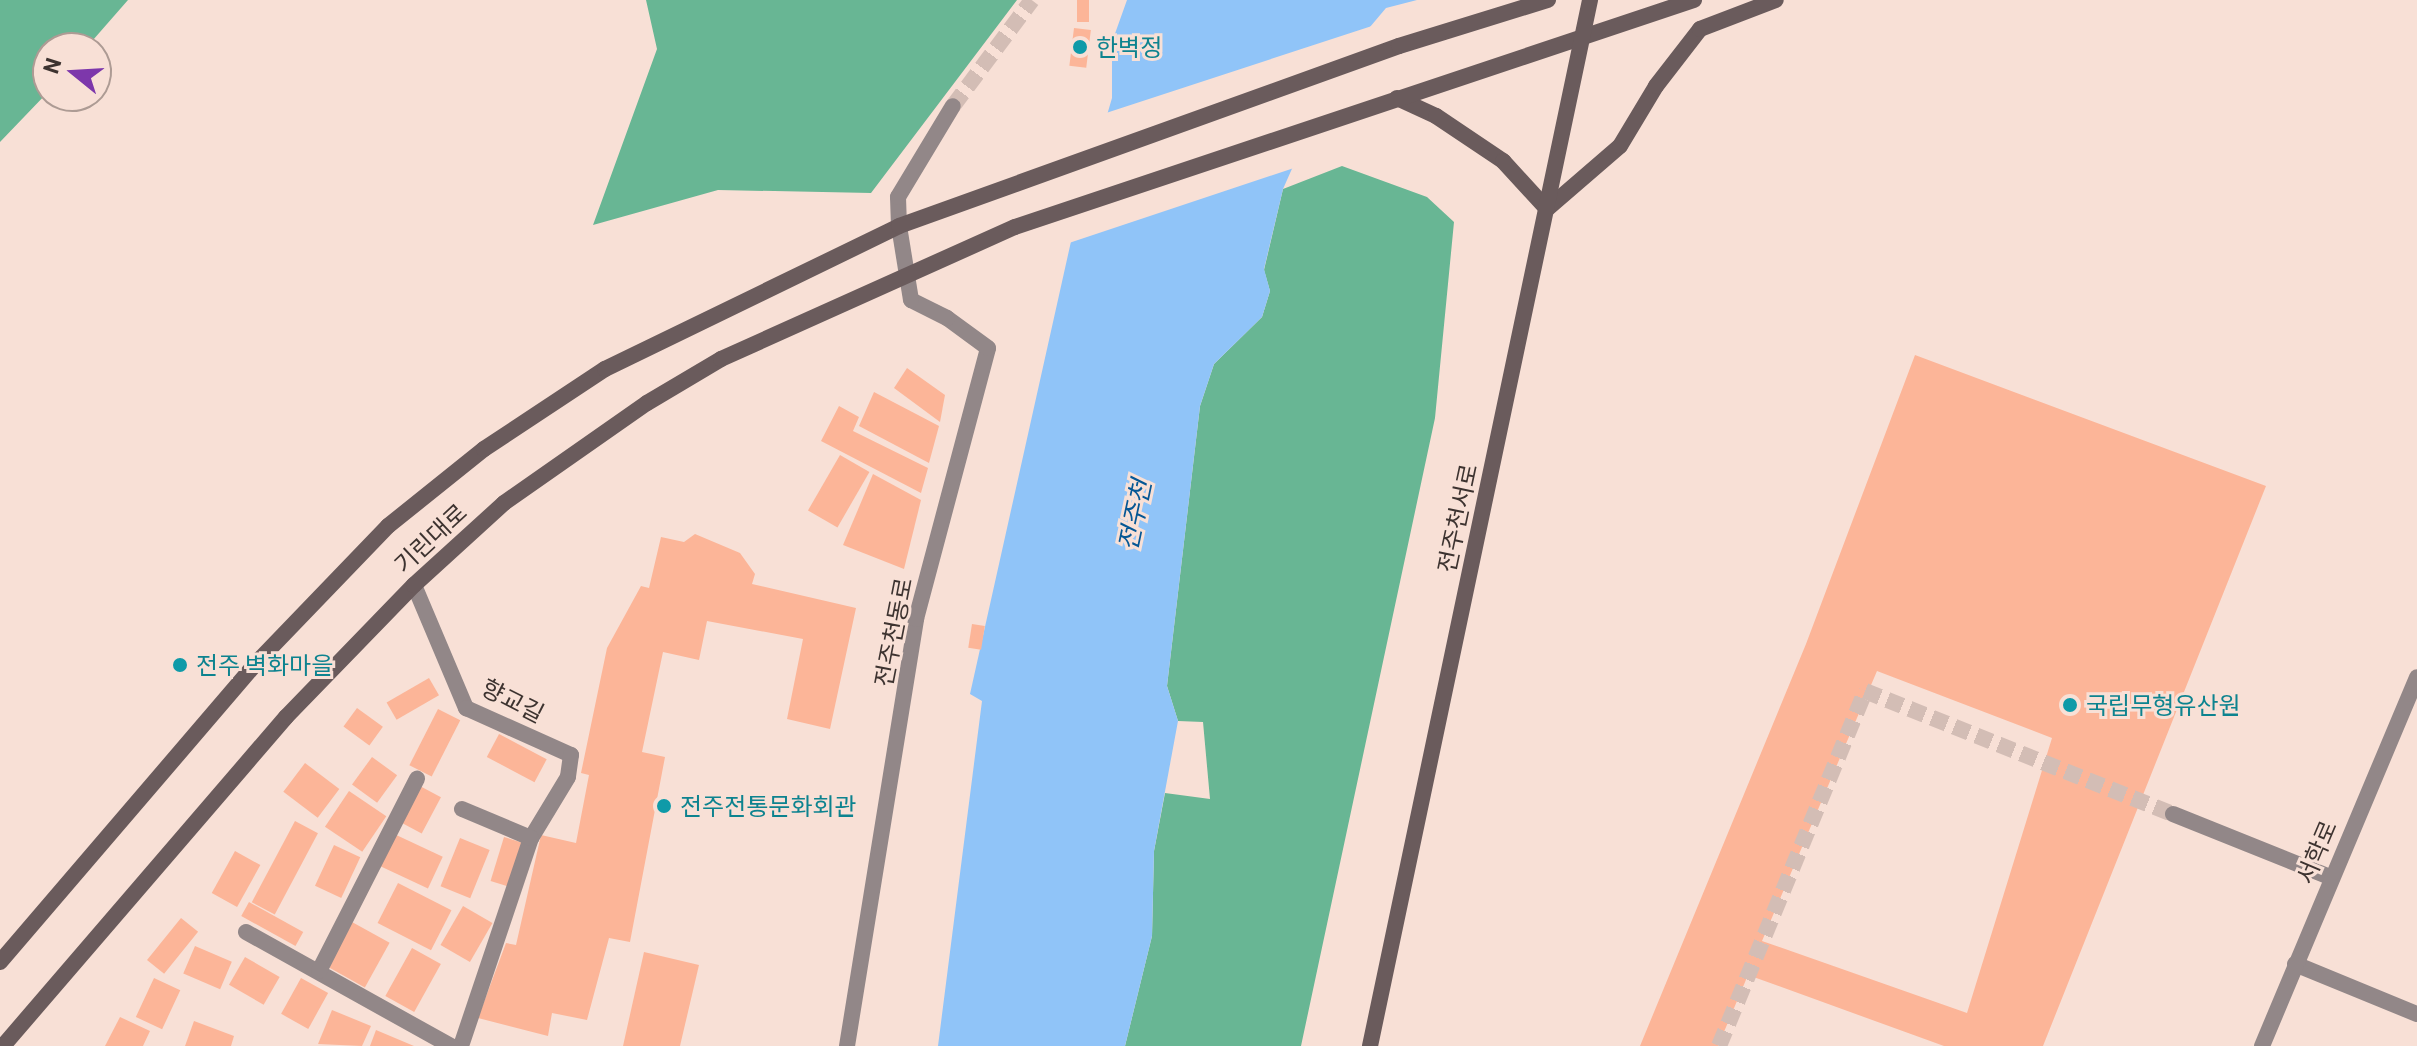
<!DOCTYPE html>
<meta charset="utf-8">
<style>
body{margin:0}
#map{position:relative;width:2417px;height:1046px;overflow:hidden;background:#f8e0d6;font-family:Barlow,"Noto Sans KR",sans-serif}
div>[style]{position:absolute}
.forest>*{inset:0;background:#68b694}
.water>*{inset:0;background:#90c4f8}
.pier>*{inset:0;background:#f8e0d6}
.building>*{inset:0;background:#fcb598;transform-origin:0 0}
.street-tunnel>*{height:16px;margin-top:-8px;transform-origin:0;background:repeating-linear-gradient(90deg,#d3bdb5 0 16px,transparent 0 24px)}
.street>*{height:16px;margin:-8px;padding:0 8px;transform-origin:8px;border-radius:8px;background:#928788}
.secondary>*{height:16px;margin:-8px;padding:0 8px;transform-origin:8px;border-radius:8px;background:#6a5b5c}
.dots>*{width:22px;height:22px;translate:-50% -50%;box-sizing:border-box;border:4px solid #f8e0d6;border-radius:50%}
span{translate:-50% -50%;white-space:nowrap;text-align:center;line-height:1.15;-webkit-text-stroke:6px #f8e0d6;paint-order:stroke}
.culture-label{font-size:24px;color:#0d838f}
.left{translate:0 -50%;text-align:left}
.street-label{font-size:24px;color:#3d3330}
.water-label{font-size:26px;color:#055795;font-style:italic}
.north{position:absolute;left:32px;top:32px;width:80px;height:80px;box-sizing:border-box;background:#f8e0d6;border:2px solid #ad9b94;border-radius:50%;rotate:288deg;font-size:22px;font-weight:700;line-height:32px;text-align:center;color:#3d3330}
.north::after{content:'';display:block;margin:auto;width:28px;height:36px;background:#7d37ab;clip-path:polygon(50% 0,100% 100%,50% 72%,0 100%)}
</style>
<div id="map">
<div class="forest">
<i style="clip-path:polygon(0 0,128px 0,86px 48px,48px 48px,48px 92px,0 142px)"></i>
<i style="clip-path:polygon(646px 0,1017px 0,871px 193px,718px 190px,593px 225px,657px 49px)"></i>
<i style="clip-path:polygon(1342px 166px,1427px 197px,1454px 222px,1435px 418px,1301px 1046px,1125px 1046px,1152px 936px,1154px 851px,1165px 793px,1210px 799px,1203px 722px,1178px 721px,1167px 686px,1200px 406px,1214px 364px,1262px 317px,1270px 291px,1264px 270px,1283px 189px)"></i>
</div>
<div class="water">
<i style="clip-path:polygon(1127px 0,1417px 0,1386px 8px,1338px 65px,1283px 189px,1264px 269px,1270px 291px,1262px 317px,1214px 364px,1200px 406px,1167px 686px,1178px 721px,1154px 851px,1152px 936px,1125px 1046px,938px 1046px,982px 701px,970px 694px,1074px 228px,1112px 98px,1112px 42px)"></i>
</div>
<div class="pier">
<i style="clip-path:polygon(1378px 24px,1341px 67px,1297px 167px,1066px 244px,1103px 114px)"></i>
</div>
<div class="building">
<i style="left:1077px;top:0;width:12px;height:22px"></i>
<i style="left:1074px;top:28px;width:17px;height:38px;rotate:7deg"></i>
<i style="clip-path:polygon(evenodd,1915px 355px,2266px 486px,2043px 1046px,1944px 1046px,1748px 975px,1718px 1046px,1640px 1046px,1806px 644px,1915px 355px,1877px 671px,2052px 738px,1967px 1013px,1762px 941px,1877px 671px)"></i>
<i style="clip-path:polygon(907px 368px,945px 395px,940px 422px,894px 388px)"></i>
<i style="clip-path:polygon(874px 392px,939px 426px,929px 463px,859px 426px)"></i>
<i style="clip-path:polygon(839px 406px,859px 417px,853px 431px,928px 468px,921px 493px,821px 441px)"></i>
<i style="left:840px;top:455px;width:34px;height:64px;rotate:30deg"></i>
<i style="clip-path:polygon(873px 474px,921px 500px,904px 569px,843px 545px)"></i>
<i style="clip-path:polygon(695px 534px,740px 553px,755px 574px,752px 584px,856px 608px,830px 729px,787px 719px,803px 639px,707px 621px,699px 660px,663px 652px,642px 752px,665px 757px,630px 942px,609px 938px,587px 1020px,552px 1013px,548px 1036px,478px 1018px,506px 943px,516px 945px,541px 835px,576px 843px,589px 775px,581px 773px,607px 648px,641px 586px,649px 588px,661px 537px,684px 542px)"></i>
<i style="left:972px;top:624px;width:13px;height:24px;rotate:9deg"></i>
<i style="left:429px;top:678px;width:20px;height:49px;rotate:60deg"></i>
<i style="left:357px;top:708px;width:32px;height:23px;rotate:36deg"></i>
<i style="left:438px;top:709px;width:25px;height:63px;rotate:27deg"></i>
<i style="left:499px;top:734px;width:54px;height:26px;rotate:28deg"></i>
<i style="left:372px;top:757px;width:31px;height:34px;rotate:36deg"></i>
<i style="left:305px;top:763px;width:43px;height:36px;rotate:37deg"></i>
<i style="left:418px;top:785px;width:26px;height:41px;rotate:28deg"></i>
<i style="left:349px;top:791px;width:45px;height:43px;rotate:34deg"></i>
<i style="left:295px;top:821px;width:26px;height:92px;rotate:28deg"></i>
<i style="left:392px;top:833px;width:56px;height:35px;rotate:25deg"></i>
<i style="left:504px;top:837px;width:21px;height:46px;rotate:17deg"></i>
<i style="left:460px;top:838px;width:32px;height:52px;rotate:22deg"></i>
<i style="left:334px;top:845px;width:29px;height:45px;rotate:25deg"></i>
<i style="left:235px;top:851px;width:29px;height:48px;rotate:29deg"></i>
<i style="left:398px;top:883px;width:60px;height:45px;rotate:27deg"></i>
<i style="left:249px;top:902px;width:62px;height:16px;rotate:29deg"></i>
<i style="left:463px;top:906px;width:34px;height:45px;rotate:30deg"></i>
<i style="left:181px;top:918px;width:22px;height:54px;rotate:39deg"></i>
<i style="left:352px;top:922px;width:43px;height:51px;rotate:29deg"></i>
<i style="left:195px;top:946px;width:40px;height:30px;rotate:23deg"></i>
<i style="left:412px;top:948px;width:33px;height:55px;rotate:29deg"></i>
<i style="clip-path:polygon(644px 952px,699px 965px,680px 1046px,623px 1046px)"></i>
<i style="left:245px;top:957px;width:40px;height:32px;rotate:30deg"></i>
<i style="left:154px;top:978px;width:29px;height:43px;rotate:25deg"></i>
<i style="left:301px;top:978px;width:31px;height:41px;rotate:29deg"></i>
<i style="clip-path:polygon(332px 1010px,371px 1026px,362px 1046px,318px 1044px)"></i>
<i style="clip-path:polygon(120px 1017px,150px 1031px,143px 1046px,105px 1046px)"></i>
<i style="clip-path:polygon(194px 1021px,234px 1036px,231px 1046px,185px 1046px)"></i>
<i style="clip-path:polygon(376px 1030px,414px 1046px,370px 1046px)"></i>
</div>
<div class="street-tunnel">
<i style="left:953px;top:106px;width:132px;rotate:-53.3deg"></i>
<i style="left:1719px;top:1046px;width:384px;rotate:-67.6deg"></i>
<i style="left:1865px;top:691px;width:332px;rotate:21.8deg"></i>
</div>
<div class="street">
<i style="left:414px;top:585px;width:134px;rotate:67.1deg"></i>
<i style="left:466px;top:708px;width:115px;rotate:24.1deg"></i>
<i style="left:571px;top:755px;width:22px;rotate:98deg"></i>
<i style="left:568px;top:777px;width:71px;rotate:121.2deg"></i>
<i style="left:531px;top:838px;width:219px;rotate:108.6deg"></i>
<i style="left:462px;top:809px;width:75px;rotate:22.8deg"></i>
<i style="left:2173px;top:814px;width:171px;rotate:21.9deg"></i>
<i style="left:246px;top:932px;width:235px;rotate:29.1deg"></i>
<i style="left:2295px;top:964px;width:132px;rotate:22.3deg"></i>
<i style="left:319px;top:971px;width:216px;rotate:-63deg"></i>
<i style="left:847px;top:1046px;width:433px;rotate:-80.8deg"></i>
<i style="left:916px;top:619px;width:280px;rotate:-75.1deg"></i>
<i style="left:988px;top:348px;width:51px;rotate:-143.8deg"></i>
<i style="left:947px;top:318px;width:40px;rotate:-153.4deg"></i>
<i style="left:911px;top:300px;width:75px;rotate:-99.2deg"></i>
<i style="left:899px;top:226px;width:29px;rotate:-92deg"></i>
<i style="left:898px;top:197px;width:106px;rotate:-58.9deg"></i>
<i style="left:2262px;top:1046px;width:400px;rotate:-67.2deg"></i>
</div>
<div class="secondary">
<i style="left:1397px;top:98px;width:43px;rotate:24.8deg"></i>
<i style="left:1436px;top:116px;width:81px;rotate:33.9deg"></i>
<i style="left:1503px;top:161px;width:65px;rotate:47.5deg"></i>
<i style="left:1547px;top:209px;width:96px;rotate:-40.8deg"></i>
<i style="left:1620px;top:146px;width:70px;rotate:-59deg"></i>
<i style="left:1656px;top:86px;width:72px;rotate:-52.3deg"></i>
<i style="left:1700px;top:29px;width:81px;rotate:-20.9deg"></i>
<i style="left:0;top:962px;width:399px;rotate:-49.4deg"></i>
<i style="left:260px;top:659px;width:185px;rotate:-46.1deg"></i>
<i style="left:388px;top:526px;width:123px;rotate:-38.7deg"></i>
<i style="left:484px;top:449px;width:145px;rotate:-33.5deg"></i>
<i style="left:605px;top:369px;width:327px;rotate:-25.9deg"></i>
<i style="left:899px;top:226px;width:531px;rotate:-19.8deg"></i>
<i style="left:1399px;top:46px;width:156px;rotate:-17.2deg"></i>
<i style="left:3px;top:1046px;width:434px;rotate:-49.3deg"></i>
<i style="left:286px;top:717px;width:184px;rotate:-45.9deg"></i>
<i style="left:414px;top:585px;width:122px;rotate:-42.3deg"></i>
<i style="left:504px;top:503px;width:174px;rotate:-35deg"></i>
<i style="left:647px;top:403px;width:86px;rotate:-30.7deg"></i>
<i style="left:721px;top:359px;width:322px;rotate:-24.2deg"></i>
<i style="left:1015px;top:227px;width:716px;rotate:-18.49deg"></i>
<i style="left:1370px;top:1046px;width:1069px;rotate:-78.12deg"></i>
</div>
<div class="dots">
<i style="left:1080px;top:47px;background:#0f9aa8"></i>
<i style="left:180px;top:665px;background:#0f9aa8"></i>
<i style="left:2070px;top:705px;background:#0f9aa8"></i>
<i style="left:664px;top:806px;background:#0f9aa8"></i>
</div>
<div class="culture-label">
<span class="left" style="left:1096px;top:47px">한벽정</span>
<span class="left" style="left:196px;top:665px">전주 벽화마을</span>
<span class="left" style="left:2086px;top:705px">국립무형유산원</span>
<span class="left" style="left:680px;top:806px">전주전통문화회관</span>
</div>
<div class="street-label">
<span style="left:1457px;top:518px;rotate:-78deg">전주천서로</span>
<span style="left:430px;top:538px;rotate:-43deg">기린대로</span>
<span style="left:893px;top:632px;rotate:-79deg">전주천동로</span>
<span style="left:513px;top:700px;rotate:27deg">향교길</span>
<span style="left:2316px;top:852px;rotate:-67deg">서학로</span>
</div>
<div class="water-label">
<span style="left:1134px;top:515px;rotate:-78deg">전주천</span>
</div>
<div class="north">N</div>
</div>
